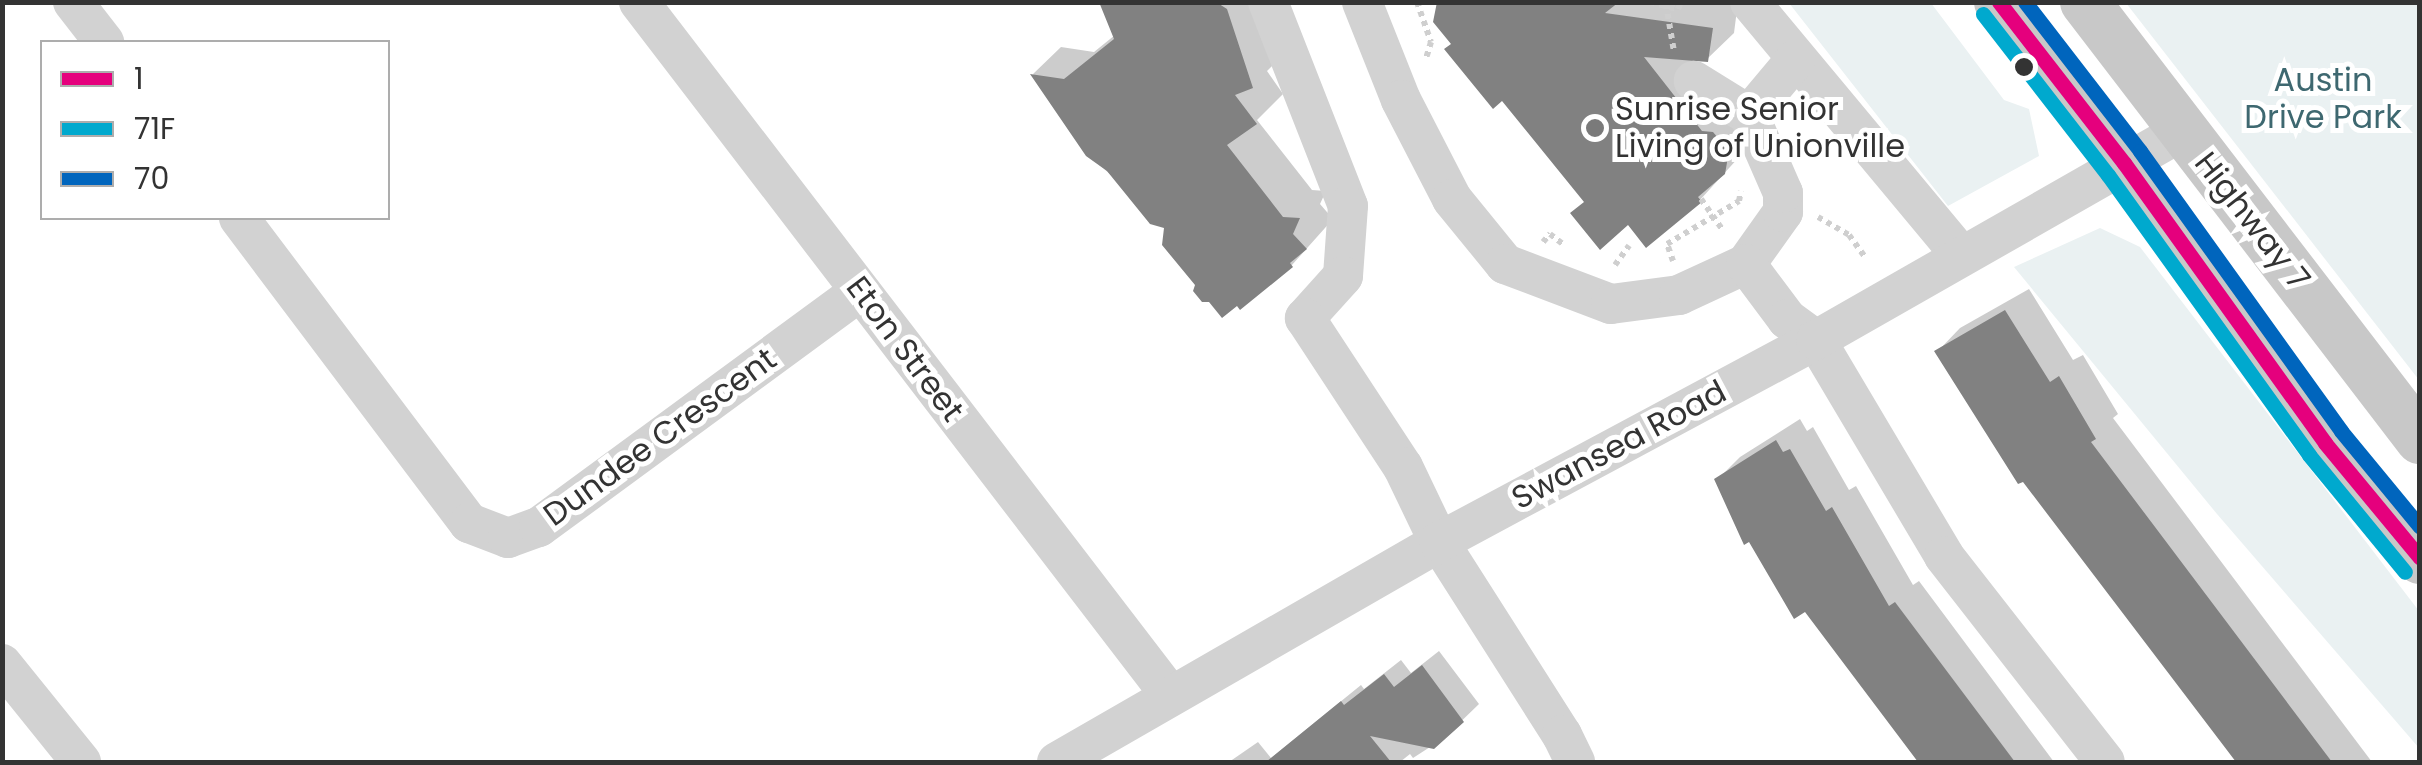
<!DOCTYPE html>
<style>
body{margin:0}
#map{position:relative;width:2422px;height:765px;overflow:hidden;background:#fff;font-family:Poppins,sans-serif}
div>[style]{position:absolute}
.green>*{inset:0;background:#eaf1f2}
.shadow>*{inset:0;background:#0003}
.building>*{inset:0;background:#818181}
.path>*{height:6px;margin-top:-3px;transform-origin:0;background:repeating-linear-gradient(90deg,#cfcfcf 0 5px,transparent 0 10px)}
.minor>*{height:40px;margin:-20px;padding:0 20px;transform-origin:20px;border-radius:20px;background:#d2d2d2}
.major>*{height:50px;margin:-25px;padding:0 25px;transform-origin:25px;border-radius:25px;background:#c8c8c8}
.bus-1>*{height:15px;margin:-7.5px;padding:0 7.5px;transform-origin:7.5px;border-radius:7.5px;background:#e5007d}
.bus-2>*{height:15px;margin:-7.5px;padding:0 7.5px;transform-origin:7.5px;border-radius:7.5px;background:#00a9ce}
.bus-3>*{height:15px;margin:-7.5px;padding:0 7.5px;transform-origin:7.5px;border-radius:7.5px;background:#0065bd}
.dots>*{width:28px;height:28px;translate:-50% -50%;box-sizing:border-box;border:5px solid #fff;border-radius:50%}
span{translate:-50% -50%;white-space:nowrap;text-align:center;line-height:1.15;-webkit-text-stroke:10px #fff;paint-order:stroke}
.park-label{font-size:32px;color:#3e6870}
.poi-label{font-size:32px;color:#333}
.left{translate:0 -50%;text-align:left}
.street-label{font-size:32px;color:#333}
.frame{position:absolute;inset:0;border:5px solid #333;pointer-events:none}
.legend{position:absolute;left:40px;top:40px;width:350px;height:180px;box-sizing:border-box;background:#fff;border:2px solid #adadad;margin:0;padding:12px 18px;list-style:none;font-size:30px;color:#333}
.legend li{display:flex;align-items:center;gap:20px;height:50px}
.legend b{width:50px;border:2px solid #adadad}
</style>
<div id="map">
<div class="green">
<i style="clip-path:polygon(1789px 3px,1931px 3px,2004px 100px,2029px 109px,2039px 156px,1948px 206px)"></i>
<i style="clip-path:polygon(2126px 3px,2419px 3px,2419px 380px)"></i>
<i style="clip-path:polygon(2100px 228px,2140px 247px,2419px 611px,2419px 748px,2217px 514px,2014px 267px)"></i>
</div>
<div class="shadow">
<i style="clip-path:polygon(1101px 2px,1260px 2px,1280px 58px,1267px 71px,1283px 94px,1257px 120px,1312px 190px,1326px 191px,1320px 204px,1333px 219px,1292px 265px,1240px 307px,1198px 284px,1166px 226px,1088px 154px,1033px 74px,1061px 47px,1094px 52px,1115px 35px)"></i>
<i style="clip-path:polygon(1442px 2px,1738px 2px,1734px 33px,1707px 59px,1691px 58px,1728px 106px,1750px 145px,1700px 200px,1628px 222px,1587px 201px,1454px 43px)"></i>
<i style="clip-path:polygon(2029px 289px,2073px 360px,2083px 355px,2118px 414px,2113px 418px,2372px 762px,2239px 762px,2024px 478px,1938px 351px,1960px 328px)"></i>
<i style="clip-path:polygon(1800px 419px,1807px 431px,1813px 427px,1849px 490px,1856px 486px,1913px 585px,1919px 581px,2054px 762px,1920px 762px,1806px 609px,1717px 480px,1740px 457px)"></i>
<i style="clip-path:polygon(1439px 651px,1479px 704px,1444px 738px,1413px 758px,1410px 754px,1400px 762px,1229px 762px,1258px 742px,1271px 758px,1361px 685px,1364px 689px,1401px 660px,1411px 673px)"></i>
</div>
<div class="building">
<i style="clip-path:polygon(1099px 2px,1216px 2px,1227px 9px,1253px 88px,1235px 95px,1257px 124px,1227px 145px,1283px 217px,1300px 218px,1293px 234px,1307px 249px,1290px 263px,1293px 267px,1240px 310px,1237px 306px,1222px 318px,1209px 302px,1202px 302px,1193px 291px,1195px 285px,1162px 245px,1164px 228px,1150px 224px,1107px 171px,1086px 156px,1030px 74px,1064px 79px,1114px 39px)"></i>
<i style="clip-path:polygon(1437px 2px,1619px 2px,1605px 13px,1713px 28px,1708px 62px,1644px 57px,1702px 131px,1713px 132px,1729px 151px,1725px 174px,1698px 197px,1702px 202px,1646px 248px,1628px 225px,1600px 250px,1570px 213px,1584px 202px,1502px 101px,1493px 109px,1444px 49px,1451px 44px,1433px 22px)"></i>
<i style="clip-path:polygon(2005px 310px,2050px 382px,2059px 376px,2096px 439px,2091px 442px,2332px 762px,2236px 762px,2023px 482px,2018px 484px,1934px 351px)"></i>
<i style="clip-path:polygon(1776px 440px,1783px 452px,1790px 449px,1826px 511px,1832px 507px,1889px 606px,1895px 602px,2015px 762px,1918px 762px,1805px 612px,1794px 619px,1749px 542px,1744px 545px,1714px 479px)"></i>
<i style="clip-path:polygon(1422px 665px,1464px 722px,1434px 749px,1370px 736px,1391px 762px,1266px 762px,1341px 701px,1344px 705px,1384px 674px,1394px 687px)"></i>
</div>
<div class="path">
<i style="left:1417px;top:2px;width:42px;rotate:70.7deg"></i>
<i style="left:1431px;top:42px;width:17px;rotate:107deg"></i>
<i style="left:1650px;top:2px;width:29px;rotate:14deg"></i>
<i style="left:1678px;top:9px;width:8px;rotate:-67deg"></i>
<i style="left:1666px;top:4px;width:49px;rotate:80.5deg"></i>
<i style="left:1701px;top:199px;width:38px;rotate:55deg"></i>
<i style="left:1818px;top:217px;width:36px;rotate:30deg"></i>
<i style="left:1849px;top:235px;width:27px;rotate:54deg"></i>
<i style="left:1543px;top:242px;width:11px;rotate:-49deg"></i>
<i style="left:1550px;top:234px;width:16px;rotate:38deg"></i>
<i style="left:1673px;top:261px;width:18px;rotate:-109deg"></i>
<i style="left:1667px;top:244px;width:84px;rotate:-30.8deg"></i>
<i style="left:1739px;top:201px;width:10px;rotate:-79deg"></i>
<i style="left:1615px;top:265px;width:24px;rotate:-54deg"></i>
</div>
<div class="minor">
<i style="left:73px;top:2px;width:51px;rotate:52.2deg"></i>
<i style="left:639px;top:2px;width:874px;rotate:52.53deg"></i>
<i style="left:1268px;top:2px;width:219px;rotate:68.6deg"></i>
<i style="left:1348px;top:206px;width:70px;rotate:94.1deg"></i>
<i style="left:1343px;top:276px;width:57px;rotate:132.1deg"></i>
<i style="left:1305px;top:318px;width:178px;rotate:56.7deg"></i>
<i style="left:1403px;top:467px;width:83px;rotate:64.4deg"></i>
<i style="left:1439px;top:542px;width:229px;rotate:57.5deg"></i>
<i style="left:1562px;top:735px;width:30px;rotate:64deg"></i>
<i style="left:1362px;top:2px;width:105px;rotate:68.3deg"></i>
<i style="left:1401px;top:100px;width:111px;rotate:62.7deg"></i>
<i style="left:1452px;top:199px;width:84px;rotate:50.8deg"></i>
<i style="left:1505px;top:264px;width:113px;rotate:20.7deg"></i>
<i style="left:1611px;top:304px;width:69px;rotate:-7.5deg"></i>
<i style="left:1679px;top:295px;width:74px;rotate:-24.8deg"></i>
<i style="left:1746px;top:264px;width:64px;rotate:-54.6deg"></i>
<i style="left:1783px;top:212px;width:19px;rotate:-90deg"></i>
<i style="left:1783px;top:193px;width:85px;rotate:-113.6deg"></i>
<i style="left:1749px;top:115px;width:65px;rotate:-148.3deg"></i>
<i style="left:1750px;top:2px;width:329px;rotate:50.2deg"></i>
<i style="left:1749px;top:115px;width:73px;rotate:-50deg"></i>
<i style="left:239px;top:218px;width:382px;rotate:53deg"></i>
<i style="left:469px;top:523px;width:42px;rotate:21deg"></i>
<i style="left:508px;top:538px;width:33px;rotate:-20deg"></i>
<i style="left:539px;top:527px;width:398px;rotate:-36.3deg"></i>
<i style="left:1746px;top:264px;width:69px;rotate:53.3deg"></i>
<i style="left:1787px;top:319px;width:36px;rotate:36deg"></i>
<i style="left:1816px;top:340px;width:251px;rotate:59.3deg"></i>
<i style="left:1944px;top:556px;width:261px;rotate:52deg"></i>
<i style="left:2px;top:664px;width:126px;rotate:51.1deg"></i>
<i style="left:1057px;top:762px;width:441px;rotate:-29.9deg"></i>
<i style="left:1439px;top:542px;width:428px;rotate:-28.2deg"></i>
<i style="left:1816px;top:340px;width:421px;rotate:-29.7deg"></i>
</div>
<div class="major">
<i style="left:1999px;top:2px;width:204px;rotate:52.2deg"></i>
<i style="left:2124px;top:163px;width:345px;rotate:54.3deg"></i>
<i style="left:2325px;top:443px;width:150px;rotate:50.7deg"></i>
<i style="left:2085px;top:2px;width:551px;rotate:52.53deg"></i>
</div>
<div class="bus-1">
<i style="left:1999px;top:2px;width:204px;rotate:52.2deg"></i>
<i style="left:2124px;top:163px;width:345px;rotate:54.3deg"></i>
<i style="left:2325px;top:443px;width:149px;rotate:50.4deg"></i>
</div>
<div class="bus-2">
<i style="left:1983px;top:14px;width:204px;rotate:52.2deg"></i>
<i style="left:2108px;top:175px;width:345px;rotate:54.3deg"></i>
<i style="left:2309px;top:455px;width:151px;rotate:50.6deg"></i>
</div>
<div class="bus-3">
<i style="left:2025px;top:2px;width:188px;rotate:52.3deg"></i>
<i style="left:2140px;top:151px;width:345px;rotate:54.3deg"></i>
<i style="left:2341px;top:431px;width:124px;rotate:50.5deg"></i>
</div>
<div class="dots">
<i style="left:2024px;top:67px;background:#333"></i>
<i style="left:1595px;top:128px;background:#7a7a7a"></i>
</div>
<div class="park-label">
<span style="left:2323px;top:99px">Austin<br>Drive Park</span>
</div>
<div class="poi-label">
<span class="left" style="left:1615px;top:128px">Sunrise Senior<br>Living of Unionville</span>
</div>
<div class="street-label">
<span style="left:2252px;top:221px;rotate:52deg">Highway 7</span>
<span style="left:905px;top:349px;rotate:53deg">Eton Street</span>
<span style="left:660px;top:437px;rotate:-36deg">Dundee Crescent</span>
<span style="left:1619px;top:445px;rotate:-28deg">Swansea Road</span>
</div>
<div class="frame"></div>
<ul class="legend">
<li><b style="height:12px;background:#e5007d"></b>1</li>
<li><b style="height:12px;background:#00a9ce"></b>71F</li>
<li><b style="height:12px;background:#0065bd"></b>70</li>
</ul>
</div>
